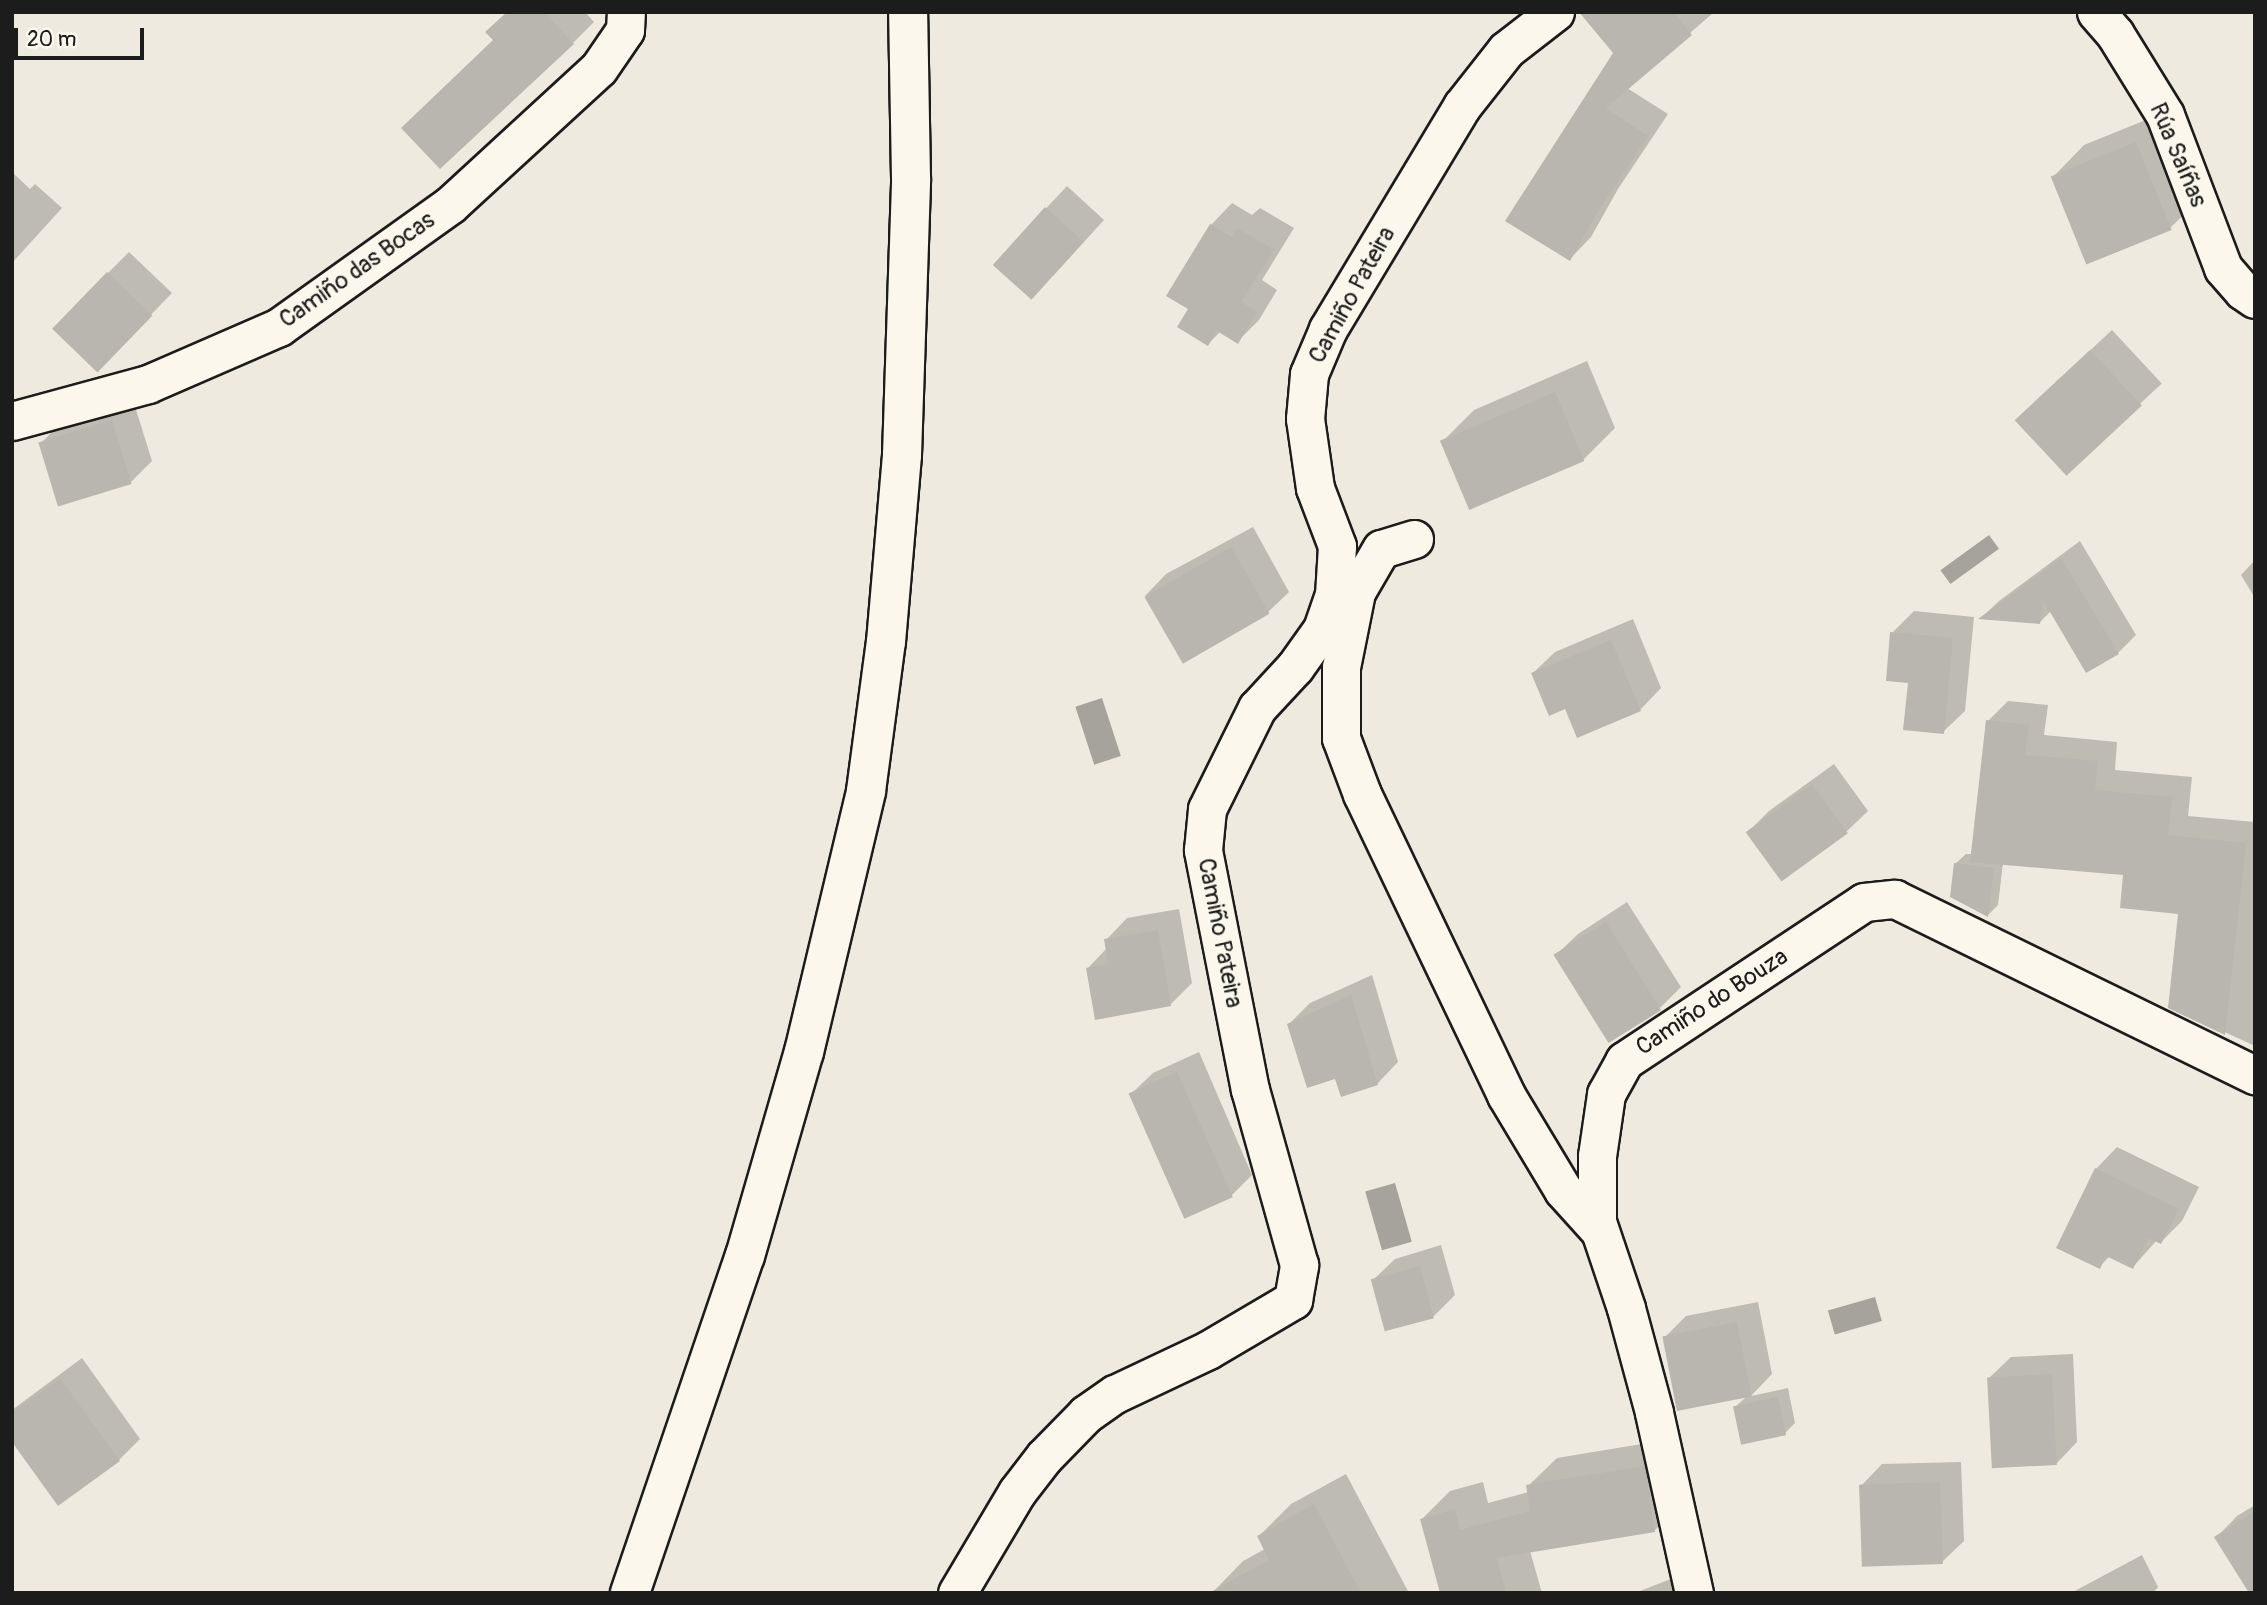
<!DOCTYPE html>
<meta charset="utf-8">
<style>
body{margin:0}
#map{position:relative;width:2267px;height:1605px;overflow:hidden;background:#eeeadf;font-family:Pangolin,sans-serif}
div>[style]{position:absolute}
.water>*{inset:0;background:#a6a39d;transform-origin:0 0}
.shadow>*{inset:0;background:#0003;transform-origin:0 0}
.building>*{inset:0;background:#b9b6af;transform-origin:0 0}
.roads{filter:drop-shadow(2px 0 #1c1c1c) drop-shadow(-2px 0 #1c1c1c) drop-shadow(0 2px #1c1c1c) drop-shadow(0 -2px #1c1c1c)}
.street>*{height:37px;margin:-18.5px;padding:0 18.5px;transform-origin:18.5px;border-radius:18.5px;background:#fbf7ec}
.secondary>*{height:38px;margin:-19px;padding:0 19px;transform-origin:19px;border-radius:19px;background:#fbf7ec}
span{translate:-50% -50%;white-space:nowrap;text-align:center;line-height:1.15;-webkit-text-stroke:5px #fbf7ec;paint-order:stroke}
.street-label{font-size:24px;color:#1c1c1c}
.frame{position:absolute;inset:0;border:14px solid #1c1c1c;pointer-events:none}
.scale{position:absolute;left:14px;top:28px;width:130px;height:32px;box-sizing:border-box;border:4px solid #1c1c1c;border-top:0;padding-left:9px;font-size:21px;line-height:24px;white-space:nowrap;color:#1c1c1c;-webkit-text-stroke:5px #fbf7ec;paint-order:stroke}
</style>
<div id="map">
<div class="water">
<i style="left:1989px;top:535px;width:17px;height:60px;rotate:54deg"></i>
<i style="left:1102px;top:698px;width:61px;height:28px;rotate:72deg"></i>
<i style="left:1395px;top:1183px;width:61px;height:31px;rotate:74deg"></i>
<i style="left:1875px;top:1297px;width:25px;height:49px;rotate:74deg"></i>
</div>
<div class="shadow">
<i style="clip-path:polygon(507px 12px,585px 12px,594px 22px,573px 43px,495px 40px)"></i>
<i style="clip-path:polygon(1602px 12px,1713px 13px,1627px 88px,1668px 114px,1618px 189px,1591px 237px,1570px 259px,1615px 53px)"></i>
<i style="clip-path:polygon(2168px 111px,2202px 197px,2170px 228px,2053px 177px,2084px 145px)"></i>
<i style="clip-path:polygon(12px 172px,30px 189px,35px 184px,62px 208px,12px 263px)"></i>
<i style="clip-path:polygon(1067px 186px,1104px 220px,1053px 276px,994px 264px)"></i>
<i style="clip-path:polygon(1232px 203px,1252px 215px,1260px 208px,1294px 228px,1262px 280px,1277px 290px,1259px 320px,1238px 341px,1221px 331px,1208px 344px,1190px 309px,1211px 225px)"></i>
<i style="clip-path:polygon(129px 252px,172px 293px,119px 348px,108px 273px)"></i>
<i style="left:2112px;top:330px;width:73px;height:131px;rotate:47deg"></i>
<i style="clip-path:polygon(1587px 361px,1615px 428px,1583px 460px,1442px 442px,1474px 410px)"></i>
<i style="clip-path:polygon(133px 400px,152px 461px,131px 482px,58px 505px,40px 444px,62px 422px)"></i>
<i style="clip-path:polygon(1253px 527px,1289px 592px,1267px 613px,1145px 596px,1166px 574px)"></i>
<i style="clip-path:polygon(2080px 541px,2136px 635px,2118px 653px,2051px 611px,2039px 623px,1982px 617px,1999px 601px)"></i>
<i style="clip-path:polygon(2255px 560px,2255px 598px,2241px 575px)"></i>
<i style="clip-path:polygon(1914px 611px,1974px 617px,1965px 711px,1943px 732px,1910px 682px,1892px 633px)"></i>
<i style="clip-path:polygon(1633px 619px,1661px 688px,1640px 710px,1533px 673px,1555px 652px)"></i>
<i style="clip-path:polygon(2008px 701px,2048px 705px,2044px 735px,2117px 742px,2115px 770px,2192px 777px,2188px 816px,2255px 822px,2255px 1046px,2170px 1007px,2180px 912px,2125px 873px,2003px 863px,1998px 905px,1988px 915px,1955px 864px,1966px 854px,1973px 854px,1988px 721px)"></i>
<i style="clip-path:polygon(1834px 764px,1868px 811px,1846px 832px,1748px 832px,1769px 811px)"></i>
<i style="clip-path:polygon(1627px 902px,1681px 987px,1660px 1008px,1556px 955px,1578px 934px)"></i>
<i style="clip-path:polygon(1179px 909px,1192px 983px,1171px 1004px,1088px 968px,1107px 948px,1106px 940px,1127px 918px)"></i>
<i style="clip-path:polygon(1372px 975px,1398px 1062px,1377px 1084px,1337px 1077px,1289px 1024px,1310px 1003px)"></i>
<i style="clip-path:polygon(1199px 1052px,1252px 1175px,1231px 1196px,1131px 1094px,1153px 1073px)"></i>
<i style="clip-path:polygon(2117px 1147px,2199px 1187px,2182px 1221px,2161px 1242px,2157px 1240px,2133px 1267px,2110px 1256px,2099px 1267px,2096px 1169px)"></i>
<i style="clip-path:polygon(1441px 1245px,1455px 1295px,1434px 1316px,1387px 1330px,1373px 1280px,1395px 1259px)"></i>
<i style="clip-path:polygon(1758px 1302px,1772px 1374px,1751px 1396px,1788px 1388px,1795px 1423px,1785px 1433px,1735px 1407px,1746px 1397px,1665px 1337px,1686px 1316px)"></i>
<i style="clip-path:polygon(2073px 1354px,2077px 1442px,2056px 1464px,1989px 1378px,2011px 1357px)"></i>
<i style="clip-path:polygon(82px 1358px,140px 1439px,119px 1460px,12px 1439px,12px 1410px)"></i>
<i style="clip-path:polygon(1672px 1439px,1683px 1502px,1655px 1530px,1530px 1551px,1542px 1593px,1442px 1593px,1421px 1520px,1450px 1491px,1483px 1482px,1488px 1503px,1529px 1492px,1528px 1486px,1557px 1458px)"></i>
<i style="clip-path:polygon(1961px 1462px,1964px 1541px,1942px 1562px,1861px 1486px,1882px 1464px)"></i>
<i style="clip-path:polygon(1346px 1474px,1409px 1593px,1212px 1593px,1243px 1561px,1265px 1549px,1259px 1536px,1291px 1504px)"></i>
<i style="clip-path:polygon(2255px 1505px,2255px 1576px,2216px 1538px,2237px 1516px)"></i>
<i style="clip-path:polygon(2142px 1555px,2158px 1587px,2153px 1593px,2071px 1593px)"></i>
<i style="clip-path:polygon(1686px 1573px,1694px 1593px,1635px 1593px)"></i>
</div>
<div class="building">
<i style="clip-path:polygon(507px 12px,544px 12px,574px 44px,440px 169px,401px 128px,493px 40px,485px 32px)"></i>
<i style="clip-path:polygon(1579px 12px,1674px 12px,1692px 35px,1606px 108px,1648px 136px,1597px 213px,1570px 261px,1505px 221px,1613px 53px)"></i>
<i style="left:2136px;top:142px;width:95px;height:92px;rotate:68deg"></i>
<i style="left:1045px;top:207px;width:52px;height:78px;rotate:42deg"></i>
<i style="clip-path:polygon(1210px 224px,1232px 237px,1237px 228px,1274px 250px,1241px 302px,1257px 312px,1238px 344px,1217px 331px,1208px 346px,1177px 327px,1188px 309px,1166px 296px)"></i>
<i style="left:107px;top:272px;width:63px;height:79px;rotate:44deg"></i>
<i style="left:2090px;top:350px;width:76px;height:103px;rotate:47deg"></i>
<i style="left:1555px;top:392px;width:75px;height:125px;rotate:67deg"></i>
<i style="left:112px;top:420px;width:67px;height:77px;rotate:73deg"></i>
<i style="left:1231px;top:547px;width:77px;height:100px;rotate:60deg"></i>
<i style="clip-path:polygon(2061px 558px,2119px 654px,2086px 673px,2043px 600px,2040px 624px,1978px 619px)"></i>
<i style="clip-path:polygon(1890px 632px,1953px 638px,1944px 734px,1903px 730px,1908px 683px,1886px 681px)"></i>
<i style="clip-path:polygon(1611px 640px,1641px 711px,1577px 738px,1565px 709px,1549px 716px,1531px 673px)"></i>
<i style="clip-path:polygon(1986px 720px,2029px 725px,2025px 755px,2098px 761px,2095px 790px,2172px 797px,2168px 835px,2246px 843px,2225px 1035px,2168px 1008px,2178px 914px,2120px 908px,2123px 875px,1970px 862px)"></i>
<i style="left:1812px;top:784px;width:61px;height:82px;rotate:54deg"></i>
<i style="clip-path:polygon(1954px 863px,1994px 868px,1988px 917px,1950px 897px)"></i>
<i style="left:1606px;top:922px;width:104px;height:62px;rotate:58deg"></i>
<i style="clip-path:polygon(1158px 930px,1171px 1006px,1095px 1020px,1086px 968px,1108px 964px,1104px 939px)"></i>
<i style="clip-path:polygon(1351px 995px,1378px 1085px,1341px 1097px,1335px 1079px,1307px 1088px,1287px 1024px)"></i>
<i style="left:1177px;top:1072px;width:137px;height:53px;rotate:66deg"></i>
<i style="clip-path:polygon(2095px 1168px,2179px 1209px,2161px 1244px,2148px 1238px,2133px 1269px,2106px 1256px,2100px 1269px,2056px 1248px)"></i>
<i style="left:1420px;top:1266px;width:54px;height:51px;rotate:75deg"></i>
<i style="left:1737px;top:1322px;width:76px;height:76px;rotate:79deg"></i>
<i style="left:2052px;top:1374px;width:91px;height:65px;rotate:87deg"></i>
<i style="clip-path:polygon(60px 1378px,120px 1461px,58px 1506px,12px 1442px,12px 1412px)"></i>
<i style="left:1778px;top:1397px;width:39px;height:46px;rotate:78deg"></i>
<i style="clip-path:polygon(1645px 1466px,1655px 1532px,1497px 1558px,1506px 1593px,1440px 1593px,1420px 1519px,1455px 1509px,1460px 1530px,1530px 1511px,1526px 1485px)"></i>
<i style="left:1940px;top:1482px;width:82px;height:81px;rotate:88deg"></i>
<i style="clip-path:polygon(1314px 1504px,1361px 1593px,1209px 1593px,1269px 1560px,1257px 1536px)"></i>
<i style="clip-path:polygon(2255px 1511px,2255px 1593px,2249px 1593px,2214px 1537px)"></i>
</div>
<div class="roads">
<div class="street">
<i style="left:2096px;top:12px;width:29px;rotate:49deg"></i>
<i style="left:2115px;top:34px;width:95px;rotate:58.3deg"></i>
<i style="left:2165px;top:115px;width:164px;rotate:69.2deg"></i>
<i style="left:2223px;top:268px;width:30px;rotate:49deg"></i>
<i style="left:2243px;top:291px;width:14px;rotate:34deg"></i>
<i style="left:12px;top:421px;width:141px;rotate:-15.2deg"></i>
<i style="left:148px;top:384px;width:143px;rotate:-23.5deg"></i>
<i style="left:279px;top:327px;width:210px;rotate:-35.5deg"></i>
<i style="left:450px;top:205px;width:202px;rotate:-42.6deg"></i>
<i style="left:599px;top:68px;width:46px;rotate:-55.6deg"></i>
<i style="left:625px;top:30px;width:18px;rotate:-87deg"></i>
<i style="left:1414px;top:539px;width:34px;rotate:163deg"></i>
<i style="left:1381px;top:549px;width:50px;rotate:120.2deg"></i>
<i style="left:1356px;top:592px;width:76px;rotate:101.3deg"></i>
<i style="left:1341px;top:667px;width:71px;rotate:90deg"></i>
<i style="left:1341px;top:738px;width:60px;rotate:69.4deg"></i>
<i style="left:1362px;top:794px;width:334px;rotate:64.4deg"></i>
<i style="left:1506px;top:1095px;width:111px;rotate:59deg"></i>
<i style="left:1563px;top:1190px;width:54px;rotate:48deg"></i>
<i style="left:957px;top:1593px;width:117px;rotate:-59.3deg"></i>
<i style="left:1017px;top:1492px;width:44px;rotate:-52.4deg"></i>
<i style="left:1044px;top:1457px;width:60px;rotate:-45.7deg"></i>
<i style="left:1086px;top:1414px;width:35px;rotate:-35deg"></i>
<i style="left:1115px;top:1394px;width:103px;rotate:-25.3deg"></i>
<i style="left:1208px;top:1350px;width:99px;rotate:-30.5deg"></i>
<i style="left:1293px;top:1300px;width:36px;rotate:-80deg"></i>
<i style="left:1299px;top:1265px;width:182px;rotate:-105.6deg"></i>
<i style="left:1250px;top:1090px;width:245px;rotate:-101.1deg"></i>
<i style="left:1203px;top:850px;width:41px;rotate:-84.4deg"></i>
<i style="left:1207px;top:809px;width:113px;rotate:-63.7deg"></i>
<i style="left:1257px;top:708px;width:56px;rotate:-47.2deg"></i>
<i style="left:1295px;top:667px;width:47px;rotate:-54.6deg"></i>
<i style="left:1322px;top:629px;width:36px;rotate:-71deg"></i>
<i style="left:1334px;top:595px;width:49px;rotate:-86.5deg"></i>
<i style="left:1337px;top:546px;width:62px;rotate:-110.8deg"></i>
<i style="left:1315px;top:488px;width:70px;rotate:-98.2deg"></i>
<i style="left:1305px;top:419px;width:45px;rotate:-84.9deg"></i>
<i style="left:1309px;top:374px;width:49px;rotate:-67.1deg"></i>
<i style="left:1328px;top:329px;width:260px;rotate:-59deg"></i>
<i style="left:1462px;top:106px;width:71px;rotate:-51.8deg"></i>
<i style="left:1506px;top:50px;width:62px;rotate:-37.8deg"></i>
<i style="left:1694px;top:1593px;width:185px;rotate:-102.5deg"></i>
<i style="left:1654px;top:1412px;width:108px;rotate:-105.1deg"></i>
<i style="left:1626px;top:1308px;width:91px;rotate:-108.6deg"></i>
<i style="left:1597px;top:1222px;width:66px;rotate:-90deg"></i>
<i style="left:1597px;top:1156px;width:63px;rotate:-81.7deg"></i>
<i style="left:1606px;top:1094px;width:38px;rotate:-61deg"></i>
<i style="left:1624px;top:1061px;width:288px;rotate:-33.5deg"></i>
<i style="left:1864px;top:902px;width:31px;rotate:-6deg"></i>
<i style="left:1895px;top:899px;width:401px;rotate:26.1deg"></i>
</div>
<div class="secondary">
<i style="left:630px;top:1593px;width:356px;rotate:-71.2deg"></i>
<i style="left:745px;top:1256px;width:212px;rotate:-73.9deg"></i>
<i style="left:804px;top:1052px;width:268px;rotate:-76.6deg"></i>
<i style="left:866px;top:791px;width:150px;rotate:-82.4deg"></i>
<i style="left:886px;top:642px;width:188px;rotate:-85.1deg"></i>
<i style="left:902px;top:455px;width:277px;rotate:-88.1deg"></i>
<i style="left:911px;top:178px;width:166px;rotate:-91deg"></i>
</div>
</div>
<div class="street-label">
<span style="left:2178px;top:155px;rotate:67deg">Rúa Saíñas</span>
<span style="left:357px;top:270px;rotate:-35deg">Camiño das Bocas</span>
<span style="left:1352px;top:295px;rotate:-61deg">Camiño Pateira</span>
<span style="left:1220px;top:933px;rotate:79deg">Camiño Pateira</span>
<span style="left:1712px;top:1002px;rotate:-33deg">Camiño do Bouza</span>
</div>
<div class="frame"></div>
<div class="scale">20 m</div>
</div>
